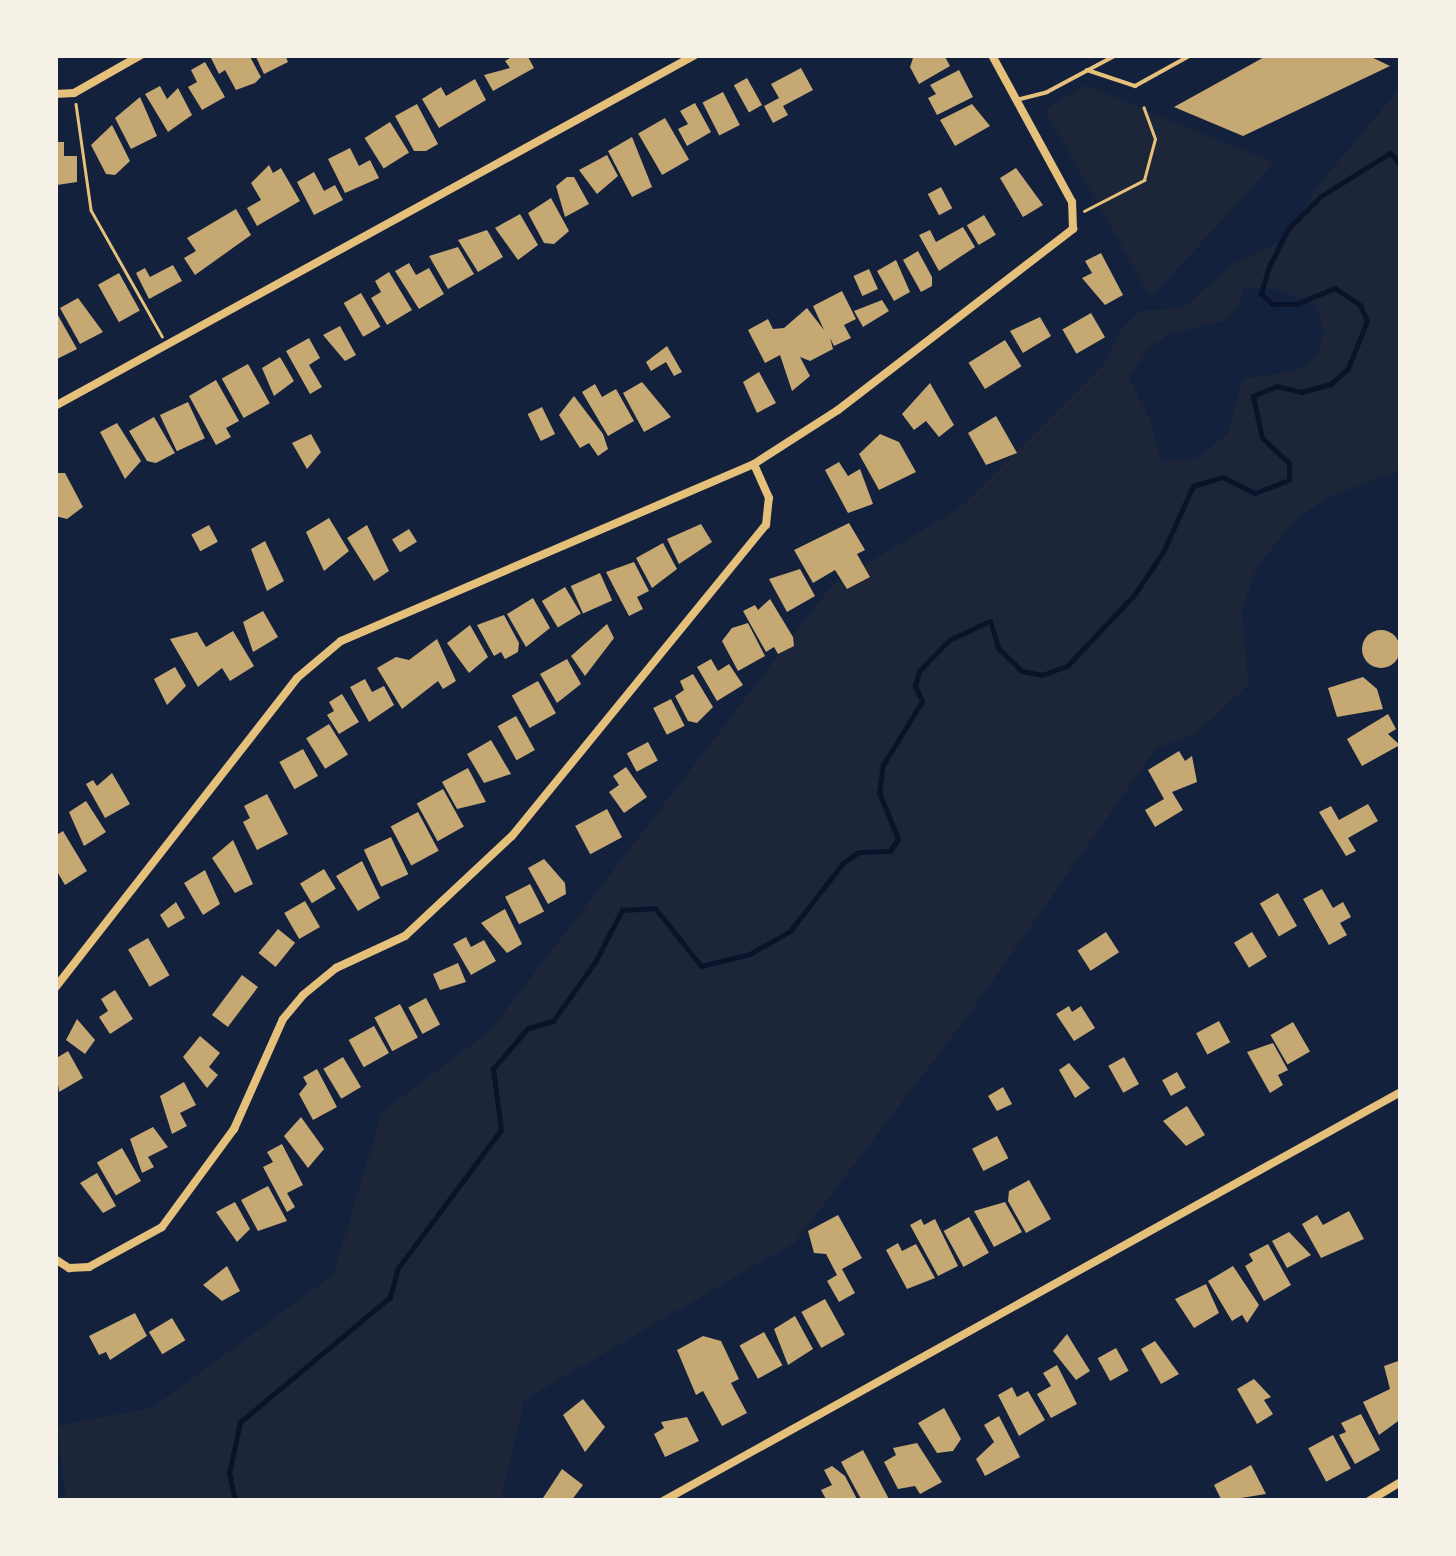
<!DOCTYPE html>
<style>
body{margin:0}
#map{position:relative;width:1456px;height:1556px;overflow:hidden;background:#14213d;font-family:Raleway,sans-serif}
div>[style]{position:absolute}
.green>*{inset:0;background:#1d2539}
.stream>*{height:5px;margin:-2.5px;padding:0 2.5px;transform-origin:2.5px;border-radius:2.5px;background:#0b132b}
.building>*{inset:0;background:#c6a872;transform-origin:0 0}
.round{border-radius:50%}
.path>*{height:2.5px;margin:-1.25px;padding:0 1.25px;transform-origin:1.25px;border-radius:1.25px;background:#e5c07b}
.service>*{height:4px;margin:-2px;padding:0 2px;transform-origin:2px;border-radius:2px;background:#e5c07b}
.minor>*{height:8px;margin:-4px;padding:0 4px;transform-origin:4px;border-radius:4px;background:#e5c07b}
span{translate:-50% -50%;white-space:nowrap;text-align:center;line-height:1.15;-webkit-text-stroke:10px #f6f1e7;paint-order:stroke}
.frame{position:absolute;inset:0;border:58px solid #f6f1e7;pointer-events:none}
</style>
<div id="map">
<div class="green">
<i style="clip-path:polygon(1085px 85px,1274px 163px,1151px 298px,1045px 110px)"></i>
<i style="clip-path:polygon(evenodd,1401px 87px,1401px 470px,1329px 497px,1297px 518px,1257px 567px,1242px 609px,1248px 685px,1195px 734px,1156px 748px,967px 1017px,795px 1242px,524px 1400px,501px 1501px,66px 1501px,57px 1426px,152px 1408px,333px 1275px,382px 1112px,490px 1031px,833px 584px,961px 507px,1105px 363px,1122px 328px,1140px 311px,1183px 308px,1233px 264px,1286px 239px,1317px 187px,1401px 87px,1244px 288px,1273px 288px,1316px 305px,1324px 332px,1317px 356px,1300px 369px,1242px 380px,1227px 435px,1197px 458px,1161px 461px,1151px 421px,1129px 378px,1148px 349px,1171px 333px,1224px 321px,1238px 308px,1244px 288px)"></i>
</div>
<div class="stream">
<i style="left:235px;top:1501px;width:29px;rotate:-102deg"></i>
<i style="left:229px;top:1473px;width:52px;rotate:-77.8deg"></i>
<i style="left:240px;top:1422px;width:195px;rotate:-39.8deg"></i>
<i style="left:390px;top:1297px;width:30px;rotate:-75deg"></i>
<i style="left:398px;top:1268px;width:172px;rotate:-53.3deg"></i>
<i style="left:501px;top:1130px;width:62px;rotate:-97.5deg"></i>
<i style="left:493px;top:1069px;width:54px;rotate:-49.5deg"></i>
<i style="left:528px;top:1028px;width:26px;rotate:-16deg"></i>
<i style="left:553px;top:1021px;width:72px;rotate:-54.6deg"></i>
<i style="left:595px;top:962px;width:59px;rotate:-62.6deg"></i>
<i style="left:622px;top:910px;width:33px;rotate:-3deg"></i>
<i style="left:655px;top:908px;width:74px;rotate:51.6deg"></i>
<i style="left:701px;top:966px;width:50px;rotate:-13.8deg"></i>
<i style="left:750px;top:954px;width:46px;rotate:-29.9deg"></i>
<i style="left:790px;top:931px;width:86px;rotate:-52.1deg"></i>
<i style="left:843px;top:863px;width:19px;rotate:-35deg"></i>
<i style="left:859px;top:852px;width:31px;rotate:-2deg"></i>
<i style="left:890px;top:851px;width:14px;rotate:-56deg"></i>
<i style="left:898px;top:839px;width:51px;rotate:-112deg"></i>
<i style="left:879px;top:792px;width:27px;rotate:-82deg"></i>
<i style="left:883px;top:765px;width:75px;rotate:-58.6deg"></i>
<i style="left:922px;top:701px;width:17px;rotate:-115deg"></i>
<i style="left:915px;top:686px;width:16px;rotate:-75deg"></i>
<i style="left:919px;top:671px;width:43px;rotate:-45.9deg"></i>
<i style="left:949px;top:640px;width:45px;rotate:-24.9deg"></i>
<i style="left:990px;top:621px;width:28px;rotate:73deg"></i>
<i style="left:998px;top:648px;width:33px;rotate:44deg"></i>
<i style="left:1022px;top:671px;width:20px;rotate:11deg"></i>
<i style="left:1042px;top:675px;width:27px;rotate:-20deg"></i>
<i style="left:1067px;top:666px;width:98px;rotate:-46.7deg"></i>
<i style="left:1134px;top:595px;width:52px;rotate:-56deg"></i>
<i style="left:1163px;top:552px;width:72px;rotate:-65.6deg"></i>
<i style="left:1193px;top:486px;width:30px;rotate:-17deg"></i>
<i style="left:1222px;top:477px;width:37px;rotate:26deg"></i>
<i style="left:1255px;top:493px;width:36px;rotate:-21deg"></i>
<i style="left:1289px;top:480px;width:17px;rotate:-90deg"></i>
<i style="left:1289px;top:463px;width:37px;rotate:-137deg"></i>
<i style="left:1262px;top:438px;width:43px;rotate:-102.1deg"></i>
<i style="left:1253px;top:396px;width:25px;rotate:-23deg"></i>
<i style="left:1276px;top:386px;width:26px;rotate:13deg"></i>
<i style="left:1301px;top:392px;width:31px;rotate:-15deg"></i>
<i style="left:1331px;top:384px;width:23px;rotate:-43deg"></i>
<i style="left:1348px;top:368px;width:51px;rotate:-68deg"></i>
<i style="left:1367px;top:321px;width:17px;rotate:-114deg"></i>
<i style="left:1360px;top:305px;width:30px;rotate:-146deg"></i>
<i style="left:1335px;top:288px;width:42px;rotate:157.7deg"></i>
<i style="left:1296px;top:304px;width:24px;rotate:180deg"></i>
<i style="left:1272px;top:304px;width:15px;rotate:-138deg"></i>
<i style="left:1261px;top:294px;width:26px;rotate:-74deg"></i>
<i style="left:1268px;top:269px;width:43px;rotate:-64deg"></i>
<i style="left:1287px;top:230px;width:48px;rotate:-45deg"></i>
<i style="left:1321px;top:196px;width:81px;rotate:-31.9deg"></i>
<i style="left:1390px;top:153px;width:16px;rotate:47deg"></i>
</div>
<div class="building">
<i style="clip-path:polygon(231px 55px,249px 55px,261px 77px,255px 83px,236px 90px,225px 70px,219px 74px,211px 58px)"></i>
<i style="clip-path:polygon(255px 55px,285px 55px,288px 62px,264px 74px)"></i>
<i style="clip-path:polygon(515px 55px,527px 55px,534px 68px,493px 91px,484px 75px,510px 68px,505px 61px)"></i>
<i style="clip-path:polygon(914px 55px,944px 55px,950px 66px,919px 84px,910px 67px)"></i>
<i style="clip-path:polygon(1268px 55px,1367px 55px,1390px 66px,1243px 136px,1174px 107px)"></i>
<i style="clip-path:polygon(205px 62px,225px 97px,202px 110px,188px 87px,197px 82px,191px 70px)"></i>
<i style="clip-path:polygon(801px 68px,813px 90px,783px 106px,788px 115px,773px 123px,764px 106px,779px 98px,771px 84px)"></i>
<i style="clip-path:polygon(959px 70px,973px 97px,937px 115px,928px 98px,936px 94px,930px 85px)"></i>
<i style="left:747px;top:78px;width:31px;height:15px;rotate:61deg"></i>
<i style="clip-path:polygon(475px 79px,486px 100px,439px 128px,422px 99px,441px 87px,446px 96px)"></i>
<i style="clip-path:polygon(160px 86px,167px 99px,178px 88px,192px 115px,168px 132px,145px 94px)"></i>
<i style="left:723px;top:92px;width:37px;height:23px;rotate:63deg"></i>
<i style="clip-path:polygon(140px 97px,157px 136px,131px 149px,115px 118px)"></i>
<i style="clip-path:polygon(695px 103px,711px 132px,687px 146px,678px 129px,688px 124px,680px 111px)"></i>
<i style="clip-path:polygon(417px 104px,438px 144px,426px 151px,414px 151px,395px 116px)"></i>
<i style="clip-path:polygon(972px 104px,990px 126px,955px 146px,940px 120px)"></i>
<i style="left:665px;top:118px;width:48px;height:31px;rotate:60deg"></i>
<i style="left:390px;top:122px;width:36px;height:30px;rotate:58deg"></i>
<i style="clip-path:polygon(112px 125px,130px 161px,115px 175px,106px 174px,91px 145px)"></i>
<i style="clip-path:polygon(632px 137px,652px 187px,632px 197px,608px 151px)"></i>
<i style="clip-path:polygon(55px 142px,64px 142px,64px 156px,77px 156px,77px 182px,57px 185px)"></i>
<i style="clip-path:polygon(350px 148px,359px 166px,370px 160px,379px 178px,345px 193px,328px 159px)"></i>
<i style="clip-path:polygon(607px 155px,618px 176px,597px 194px,579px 170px)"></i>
<i style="clip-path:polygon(269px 165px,273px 173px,281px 168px,300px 201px,257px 226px,247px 208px,261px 200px,251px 183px)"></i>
<i style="clip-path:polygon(1016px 168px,1043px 205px,1023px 217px,1000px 178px)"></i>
<i style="clip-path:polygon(314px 172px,324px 191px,335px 185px,343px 200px,314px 215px,297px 182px)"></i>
<i style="clip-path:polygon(567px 177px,574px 177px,589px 204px,565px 217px,556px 186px)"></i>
<i style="left:941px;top:187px;width:24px;height:15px;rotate:62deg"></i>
<i style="clip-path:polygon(551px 198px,569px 231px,554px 244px,544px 243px,528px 213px)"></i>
<i style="clip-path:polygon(236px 209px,251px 235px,195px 275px,184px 258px,196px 251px,187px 238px)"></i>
<i style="clip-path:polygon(520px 214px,538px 245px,518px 260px,495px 228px)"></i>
<i style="left:984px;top:215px;width:23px;height:20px;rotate:59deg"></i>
<i style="clip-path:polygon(963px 227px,975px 247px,939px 271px,919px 235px,930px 230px,936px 242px)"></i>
<i style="clip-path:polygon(487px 230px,503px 257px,478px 272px,458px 240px)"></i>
<i style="clip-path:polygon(458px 247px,474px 274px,448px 289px,429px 256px)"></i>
<i style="clip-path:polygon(918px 251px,932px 277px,932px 286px,921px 292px,903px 260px)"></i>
<i style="clip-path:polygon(1101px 253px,1123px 295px,1105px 305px,1082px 278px,1092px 273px,1085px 261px)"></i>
<i style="clip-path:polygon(896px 260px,910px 292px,894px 301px,877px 271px)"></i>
<i style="clip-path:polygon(409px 263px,416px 275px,429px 268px,444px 294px,419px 309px,395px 271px)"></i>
<i style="clip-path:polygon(173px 265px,182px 281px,149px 299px,136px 273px,145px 268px,150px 277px)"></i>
<i style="left:869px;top:269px;width:22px;height:17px;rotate:66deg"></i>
<i style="clip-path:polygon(389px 272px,412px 310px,387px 325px,371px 298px,381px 292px,375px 281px)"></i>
<i style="left:119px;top:273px;width:43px;height:24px;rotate:61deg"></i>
<i style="clip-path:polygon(842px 291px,856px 319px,844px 325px,851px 338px,834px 346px,830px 338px,833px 349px,810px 361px,800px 357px,810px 376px,792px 391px,780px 355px,765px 363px,748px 330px,768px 319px,773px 329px,784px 328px,807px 308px,824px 330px,813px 306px)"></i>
<i style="left:361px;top:293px;width:39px;height:20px;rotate:60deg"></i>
<i style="clip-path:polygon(78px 298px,103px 332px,80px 344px,60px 308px)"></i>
<i style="clip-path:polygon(882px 300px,889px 311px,863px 327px,854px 311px)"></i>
<i style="clip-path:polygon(55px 310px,77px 349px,57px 359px,55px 356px)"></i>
<i style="left:1091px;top:313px;width:28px;height:33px;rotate:60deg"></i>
<i style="clip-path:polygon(1040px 317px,1051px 336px,1023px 353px,1010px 331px)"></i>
<i style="clip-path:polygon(340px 326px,356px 355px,345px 361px,323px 335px)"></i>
<i style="clip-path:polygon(309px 338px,320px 358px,309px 365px,322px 387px,310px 394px,286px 351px)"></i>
<i style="left:1005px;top:340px;width:31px;height:43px;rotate:58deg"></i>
<i style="clip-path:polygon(667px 346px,682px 372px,674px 376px,666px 362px,651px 371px,646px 362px)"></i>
<i style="clip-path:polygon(280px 357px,294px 381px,274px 396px,262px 368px)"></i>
<i style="left:248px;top:364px;width:45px;height:30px;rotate:61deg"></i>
<i style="clip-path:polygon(759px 372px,776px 403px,757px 413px,743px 382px)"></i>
<i style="clip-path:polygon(216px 380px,239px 421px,226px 428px,231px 437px,216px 445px,189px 396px)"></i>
<i style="clip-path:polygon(642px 382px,671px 417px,644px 432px,623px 393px)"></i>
<i style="clip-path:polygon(930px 383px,954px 425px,939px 437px,926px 421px,914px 430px,902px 414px)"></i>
<i style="clip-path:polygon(595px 384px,602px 397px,616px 389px,634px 421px,608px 436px,582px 392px)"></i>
<i style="clip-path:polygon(574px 396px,603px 434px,608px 449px,598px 456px,589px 443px,580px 448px,559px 415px)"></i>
<i style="left:188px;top:402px;width:40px;height:31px;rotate:65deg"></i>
<i style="left:542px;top:407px;width:30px;height:16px;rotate:64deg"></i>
<i style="clip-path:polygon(996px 416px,1017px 453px,986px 465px,968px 433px)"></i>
<i style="clip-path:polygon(154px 417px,175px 453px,156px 463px,147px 461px,129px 431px)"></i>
<i style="clip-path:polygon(117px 423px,141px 461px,125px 479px,100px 432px)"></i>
<i style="clip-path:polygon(311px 434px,321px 452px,307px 469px,292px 443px)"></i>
<i style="clip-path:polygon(880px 434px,899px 442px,916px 472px,879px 490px,859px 454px)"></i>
<i style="clip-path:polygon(839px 462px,848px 476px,860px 469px,873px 504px,848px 513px,825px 470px)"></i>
<i style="clip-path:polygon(55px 473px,65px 473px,83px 507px,67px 519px,55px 516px)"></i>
<i style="clip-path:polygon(329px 518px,349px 551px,324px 571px,306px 532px)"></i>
<i style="clip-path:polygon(849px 523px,865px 550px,857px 554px,870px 577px,847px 589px,835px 570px,813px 583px,794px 550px)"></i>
<i style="clip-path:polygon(701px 524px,712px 542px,679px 564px,667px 539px)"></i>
<i style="left:209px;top:525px;width:19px;height:20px;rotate:62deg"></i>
<i style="clip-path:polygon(367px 525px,389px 571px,374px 581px,347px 538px)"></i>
<i style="left:409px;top:529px;width:15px;height:20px;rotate:58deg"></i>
<i style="clip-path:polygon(265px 541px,284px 581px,267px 591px,251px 549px)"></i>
<i style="clip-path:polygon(663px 543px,677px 569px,652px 588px,636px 558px)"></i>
<i style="clip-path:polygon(634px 562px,649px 591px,637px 597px,643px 609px,629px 616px,606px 572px)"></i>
<i style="clip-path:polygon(800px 569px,815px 596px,787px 612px,769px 579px)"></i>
<i style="left:600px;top:573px;width:30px;height:32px;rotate:66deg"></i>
<i style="left:565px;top:587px;width:31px;height:27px;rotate:59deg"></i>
<i style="clip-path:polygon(533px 598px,550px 628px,526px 647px,507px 614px)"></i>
<i style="clip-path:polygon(770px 599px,793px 637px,794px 646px,778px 654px,774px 647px,766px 652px,743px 611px,755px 605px,758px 610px)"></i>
<i style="clip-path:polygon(263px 611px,278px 637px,253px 652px,243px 622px)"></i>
<i style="clip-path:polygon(504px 615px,519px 643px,518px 652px,505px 659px,501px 652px,494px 656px,477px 625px)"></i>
<i style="clip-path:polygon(748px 623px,765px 656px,738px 671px,722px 641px,732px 628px)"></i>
<i style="clip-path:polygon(607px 624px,614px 638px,585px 676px,571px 656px)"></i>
<i style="clip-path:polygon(470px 625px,488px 657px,469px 673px,447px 643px)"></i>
<i class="round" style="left:1362px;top:630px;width:38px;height:38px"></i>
<i style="clip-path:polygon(233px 631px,254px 666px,230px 681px,222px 668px,198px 687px,170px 639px,197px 632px,206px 647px)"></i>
<i style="clip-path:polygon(437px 639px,456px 681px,443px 689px,438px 681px,402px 709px,377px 668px,396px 657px,409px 660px)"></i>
<i style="clip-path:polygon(567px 659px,581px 684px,557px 703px,540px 674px)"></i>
<i style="clip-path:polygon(711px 659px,718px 671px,729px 664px,743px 685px,717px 701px,697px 667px)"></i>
<i style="clip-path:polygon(175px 667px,186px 686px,167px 705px,154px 679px)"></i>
<i style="clip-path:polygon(693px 674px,713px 707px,697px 723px,688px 721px,675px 696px,684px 690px,680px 681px)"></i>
<i style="clip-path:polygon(1363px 677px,1377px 689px,1383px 709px,1337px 717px,1328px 688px)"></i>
<i style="clip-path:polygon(365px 679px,372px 692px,384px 686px,394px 705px,369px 722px,350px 687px)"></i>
<i style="left:538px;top:681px;width:37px;height:30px;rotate:61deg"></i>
<i style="clip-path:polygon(342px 694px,359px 722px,339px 734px,327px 715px,334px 711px,329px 702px)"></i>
<i style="left:671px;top:699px;width:30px;height:20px;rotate:63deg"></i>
<i style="clip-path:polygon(1388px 714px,1396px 729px,1388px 734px,1400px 745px,1362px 766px,1347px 739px)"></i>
<i style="left:516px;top:716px;width:39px;height:21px;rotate:61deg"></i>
<i style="left:329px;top:724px;width:36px;height:27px;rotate:58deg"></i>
<i style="clip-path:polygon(491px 740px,511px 774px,484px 783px,467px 754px)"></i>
<i style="left:648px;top:742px;width:21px;height:24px;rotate:62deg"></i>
<i style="left:303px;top:749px;width:31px;height:27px;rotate:61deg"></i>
<i style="clip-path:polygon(1179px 751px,1185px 761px,1192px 756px,1197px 782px,1172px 792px,1183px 810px,1155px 827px,1145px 810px,1164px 799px,1148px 770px)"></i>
<i style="clip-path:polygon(626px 767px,647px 797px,624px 813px,609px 792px,619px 785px,613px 776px)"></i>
<i style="clip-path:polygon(468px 768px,486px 802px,457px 809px,442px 782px)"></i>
<i style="clip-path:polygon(112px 773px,130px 804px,105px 818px,86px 784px,93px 780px,97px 786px)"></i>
<i style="left:443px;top:789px;width:43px;height:30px;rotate:61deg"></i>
<i style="clip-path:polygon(267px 794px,288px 834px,257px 850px,243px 822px,250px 818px,244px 806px)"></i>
<i style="clip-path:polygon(86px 801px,106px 832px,84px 846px,69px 812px)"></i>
<i style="clip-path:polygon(1368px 804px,1378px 821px,1348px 838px,1356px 851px,1346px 856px,1319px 812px,1331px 806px,1339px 820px)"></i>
<i style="left:607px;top:809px;width:32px;height:36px;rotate:62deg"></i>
<i style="left:418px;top:812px;width:44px;height:31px;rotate:62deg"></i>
<i style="clip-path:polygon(63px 831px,87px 871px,65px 885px,55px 868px,55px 836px)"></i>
<i style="left:391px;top:837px;width:41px;height:30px;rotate:65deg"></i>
<i style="clip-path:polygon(233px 840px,253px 884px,235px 893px,212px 858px)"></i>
<i style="clip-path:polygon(544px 859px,565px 883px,566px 894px,548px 904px,528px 868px)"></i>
<i style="clip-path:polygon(362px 861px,380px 898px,358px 911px,336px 876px)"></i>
<i style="left:324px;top:869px;width:23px;height:28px;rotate:59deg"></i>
<i style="clip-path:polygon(205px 870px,220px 904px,203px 915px,184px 883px)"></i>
<i style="left:530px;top:884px;width:31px;height:28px;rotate:63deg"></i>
<i style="clip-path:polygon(1322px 889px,1333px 908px,1343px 902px,1351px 917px,1340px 923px,1347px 935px,1329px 945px,1303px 899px)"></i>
<i style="left:1278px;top:893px;width:38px;height:21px;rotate:60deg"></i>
<i style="left:305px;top:901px;width:30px;height:24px;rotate:60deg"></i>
<i style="clip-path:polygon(176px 902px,185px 918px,168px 928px,160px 915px)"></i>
<i style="clip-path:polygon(505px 909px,522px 944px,507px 953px,481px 923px)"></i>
<i style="left:278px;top:929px;width:22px;height:31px;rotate:39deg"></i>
<i style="left:1106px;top:932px;width:24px;height:34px;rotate:57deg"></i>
<i style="left:1252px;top:932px;width:29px;height:21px;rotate:59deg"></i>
<i style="clip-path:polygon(466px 937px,471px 947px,484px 940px,496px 961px,471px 975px,453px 944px)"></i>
<i style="left:148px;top:938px;width:43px;height:23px;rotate:60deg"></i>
<i style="clip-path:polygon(458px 963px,466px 982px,440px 990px,433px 974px)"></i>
<i style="left:242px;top:975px;width:20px;height:50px;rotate:37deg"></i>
<i style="clip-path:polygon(115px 990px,133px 1019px,110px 1034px,99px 1017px,108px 1011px,101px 999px)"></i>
<i style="left:426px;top:998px;width:30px;height:20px;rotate:62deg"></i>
<i style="left:400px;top:1004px;width:38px;height:29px;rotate:62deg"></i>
<i style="clip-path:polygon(1069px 1006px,1072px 1012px,1081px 1006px,1095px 1028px,1074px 1041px,1056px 1014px)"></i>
<i style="clip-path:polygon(77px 1019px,95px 1040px,85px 1054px,66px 1040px)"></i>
<i style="left:1219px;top:1021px;width:24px;height:26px;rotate:62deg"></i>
<i style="left:1293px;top:1022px;width:34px;height:26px;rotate:60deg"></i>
<i style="left:374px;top:1026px;width:31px;height:29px;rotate:61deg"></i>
<i style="clip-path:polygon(200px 1036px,220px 1053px,209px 1067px,218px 1075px,207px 1088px,183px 1057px)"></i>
<i style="clip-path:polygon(1273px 1043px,1288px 1070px,1278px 1075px,1283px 1085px,1270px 1093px,1247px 1052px)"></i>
<i style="clip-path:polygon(68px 1051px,83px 1078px,59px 1092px,55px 1059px)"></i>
<i style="left:343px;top:1057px;width:35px;height:23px;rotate:59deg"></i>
<i style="left:1124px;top:1057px;width:31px;height:18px;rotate:61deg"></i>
<i style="clip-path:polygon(1069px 1063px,1090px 1088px,1075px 1098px,1059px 1070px)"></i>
<i style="clip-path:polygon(317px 1069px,337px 1107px,313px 1120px,299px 1094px,307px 1084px,303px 1077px)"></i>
<i style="left:1177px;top:1072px;width:18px;height:17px;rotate:61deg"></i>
<i style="clip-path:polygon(184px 1082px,196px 1105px,180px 1113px,187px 1126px,172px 1134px,160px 1096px)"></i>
<i style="clip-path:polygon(1003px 1087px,1012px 1104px,997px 1111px,988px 1096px)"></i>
<i style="clip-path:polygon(1187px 1106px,1205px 1135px,1186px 1146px,1163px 1121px)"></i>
<i style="clip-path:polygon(301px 1117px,324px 1149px,308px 1168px,284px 1136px)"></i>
<i style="clip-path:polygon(153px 1127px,168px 1147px,148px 1157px,154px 1167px,142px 1173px,130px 1139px)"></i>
<i style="left:997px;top:1136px;width:25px;height:28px;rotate:63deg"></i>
<i style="clip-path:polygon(282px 1144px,303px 1185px,287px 1193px,295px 1207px,287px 1212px,263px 1167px,273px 1162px,267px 1152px)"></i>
<i style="left:122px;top:1148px;width:38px;height:29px;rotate:60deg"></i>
<i style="clip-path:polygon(97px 1173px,116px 1206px,103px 1213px,80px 1183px)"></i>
<i style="clip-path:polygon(1029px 1180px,1051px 1219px,1026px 1233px,1008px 1201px,1009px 1191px)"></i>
<i style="clip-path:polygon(268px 1186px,287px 1221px,258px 1231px,241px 1200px)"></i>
<i style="clip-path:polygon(235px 1202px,250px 1229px,237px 1242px,216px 1212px)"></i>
<i style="clip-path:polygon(1005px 1202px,1022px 1232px,994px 1247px,974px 1211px)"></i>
<i style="clip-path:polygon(1349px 1211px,1364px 1239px,1321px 1258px,1302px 1224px,1317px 1215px,1323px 1225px)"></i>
<i style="clip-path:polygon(838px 1215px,862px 1258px,842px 1269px,855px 1293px,839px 1302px,827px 1281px,837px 1275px,826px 1254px,814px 1253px,808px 1231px)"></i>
<i style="left:969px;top:1217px;width:41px;height:29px;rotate:61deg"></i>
<i style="clip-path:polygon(921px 1219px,924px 1225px,935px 1219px,958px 1266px,938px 1276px,910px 1225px)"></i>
<i style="clip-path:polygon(1289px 1232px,1311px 1255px,1287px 1268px,1272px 1241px)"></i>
<i style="clip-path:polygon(898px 1243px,902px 1251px,916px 1244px,935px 1278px,907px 1289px,886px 1250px)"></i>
<i style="clip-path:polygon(1268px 1244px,1291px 1285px,1264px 1301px,1245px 1266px,1253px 1261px,1249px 1254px)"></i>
<i style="clip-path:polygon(227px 1266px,240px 1291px,222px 1301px,203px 1285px)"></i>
<i style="clip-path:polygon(1233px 1266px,1259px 1305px,1247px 1323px,1242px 1315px,1232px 1321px,1208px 1281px)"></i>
<i style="clip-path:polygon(1206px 1284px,1219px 1313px,1194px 1328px,1175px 1299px)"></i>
<i style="left:825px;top:1299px;width:41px;height:27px;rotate:61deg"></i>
<i style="clip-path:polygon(135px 1313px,147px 1336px,110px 1360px,106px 1352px,99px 1355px,89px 1336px)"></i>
<i style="clip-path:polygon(795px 1316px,813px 1349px,788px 1365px,774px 1329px)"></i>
<i style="left:172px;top:1318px;width:26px;height:27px;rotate:59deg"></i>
<i style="left:764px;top:1332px;width:38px;height:28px;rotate:61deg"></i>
<i style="clip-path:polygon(1067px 1334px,1090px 1371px,1076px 1380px,1053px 1351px)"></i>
<i style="clip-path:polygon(703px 1336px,721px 1341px,739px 1379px,731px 1383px,747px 1413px,722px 1426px,703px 1391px,696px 1395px,677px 1350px)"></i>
<i style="clip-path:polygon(1155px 1341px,1179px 1374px,1161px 1384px,1141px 1349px)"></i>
<i style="left:1116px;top:1348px;width:26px;height:21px;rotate:61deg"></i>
<i style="clip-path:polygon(1401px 1360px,1401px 1419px,1379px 1435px,1363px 1402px,1390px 1389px,1384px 1366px)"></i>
<i style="clip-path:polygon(1057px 1365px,1077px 1404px,1051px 1418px,1037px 1394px,1051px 1386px,1043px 1373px)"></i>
<i style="clip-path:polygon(1254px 1379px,1271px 1397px,1264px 1400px,1273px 1414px,1257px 1424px,1237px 1389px)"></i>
<i style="clip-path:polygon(1012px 1387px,1017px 1397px,1028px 1391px,1045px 1420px,1019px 1436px,998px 1395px)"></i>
<i style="clip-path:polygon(583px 1399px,605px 1427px,585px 1452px,563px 1415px)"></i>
<i style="clip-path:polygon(944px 1408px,961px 1439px,953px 1451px,937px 1453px,918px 1423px)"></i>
<i style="clip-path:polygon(1361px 1414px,1380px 1450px,1355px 1464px,1339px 1435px,1346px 1432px,1341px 1423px)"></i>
<i style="clip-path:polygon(999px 1416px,1020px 1457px,985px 1476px,976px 1459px,994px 1442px,984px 1425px)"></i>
<i style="clip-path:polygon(687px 1417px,699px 1441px,665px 1457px,654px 1434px,664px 1428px,661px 1422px)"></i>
<i style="left:1333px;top:1435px;width:38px;height:28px;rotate:62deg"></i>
<i style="clip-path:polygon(917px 1443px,942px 1482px,920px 1494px,915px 1486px,898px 1489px,884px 1462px,896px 1455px,893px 1448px)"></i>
<i style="clip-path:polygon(863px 1450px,890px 1501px,862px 1501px,841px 1462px)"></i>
<i style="clip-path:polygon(1251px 1465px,1266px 1494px,1222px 1501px,1214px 1485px)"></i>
<i style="clip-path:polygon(832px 1466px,845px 1476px,858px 1501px,827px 1501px,821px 1490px,832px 1485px,824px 1470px)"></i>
<i style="clip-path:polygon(562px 1469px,583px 1485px,571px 1501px,541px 1501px)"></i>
</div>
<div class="path">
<i style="left:76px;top:104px;width:107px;rotate:81.9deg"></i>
<i style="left:91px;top:210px;width:145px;rotate:60.6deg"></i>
<i style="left:1084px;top:211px;width:68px;rotate:-27.3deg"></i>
<i style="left:1144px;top:180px;width:42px;rotate:-75deg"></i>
<i style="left:1155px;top:139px;width:33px;rotate:-110deg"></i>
</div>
<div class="service">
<i style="left:1087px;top:70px;width:51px;rotate:18.4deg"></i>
<i style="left:1135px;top:86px;width:64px;rotate:-29deg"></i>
<i style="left:1016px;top:100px;width:32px;rotate:-14deg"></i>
<i style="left:1047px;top:92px;width:78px;rotate:-28.2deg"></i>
</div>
<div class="minor">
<i style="left:55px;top:94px;width:19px;rotate:-3deg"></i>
<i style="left:74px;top:93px;width:77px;rotate:-29.6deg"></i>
<i style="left:55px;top:406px;width:730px;rotate:-28.74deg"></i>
<i style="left:55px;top:988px;width:393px;rotate:-52deg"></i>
<i style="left:297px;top:678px;width:57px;rotate:-40.1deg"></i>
<i style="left:341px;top:641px;width:449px;rotate:-23.2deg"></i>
<i style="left:754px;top:464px;width:100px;rotate:-32.7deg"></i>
<i style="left:838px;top:410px;width:297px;rotate:-37.6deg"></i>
<i style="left:1073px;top:229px;width:27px;rotate:-92deg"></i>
<i style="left:1072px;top:202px;width:167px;rotate:-118.6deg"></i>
<i style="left:55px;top:1259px;width:17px;rotate:33deg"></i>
<i style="left:69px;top:1268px;width:20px;rotate:-3deg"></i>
<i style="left:89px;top:1267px;width:83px;rotate:-28.7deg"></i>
<i style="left:162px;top:1227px;width:122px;rotate:-53.7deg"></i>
<i style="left:234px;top:1129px;width:120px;rotate:-66deg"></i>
<i style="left:283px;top:1019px;width:31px;rotate:-50deg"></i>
<i style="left:303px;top:995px;width:43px;rotate:-39.3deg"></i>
<i style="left:336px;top:968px;width:76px;rotate:-24.9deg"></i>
<i style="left:405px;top:936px;width:146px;rotate:-43.1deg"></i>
<i style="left:512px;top:836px;width:402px;rotate:-50.8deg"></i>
<i style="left:766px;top:525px;width:27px;rotate:-84deg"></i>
<i style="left:769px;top:498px;width:37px;rotate:-114deg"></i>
<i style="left:663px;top:1501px;width:844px;rotate:-29deg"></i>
<i style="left:1369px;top:1501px;width:37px;rotate:-31deg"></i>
</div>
<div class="frame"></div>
</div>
